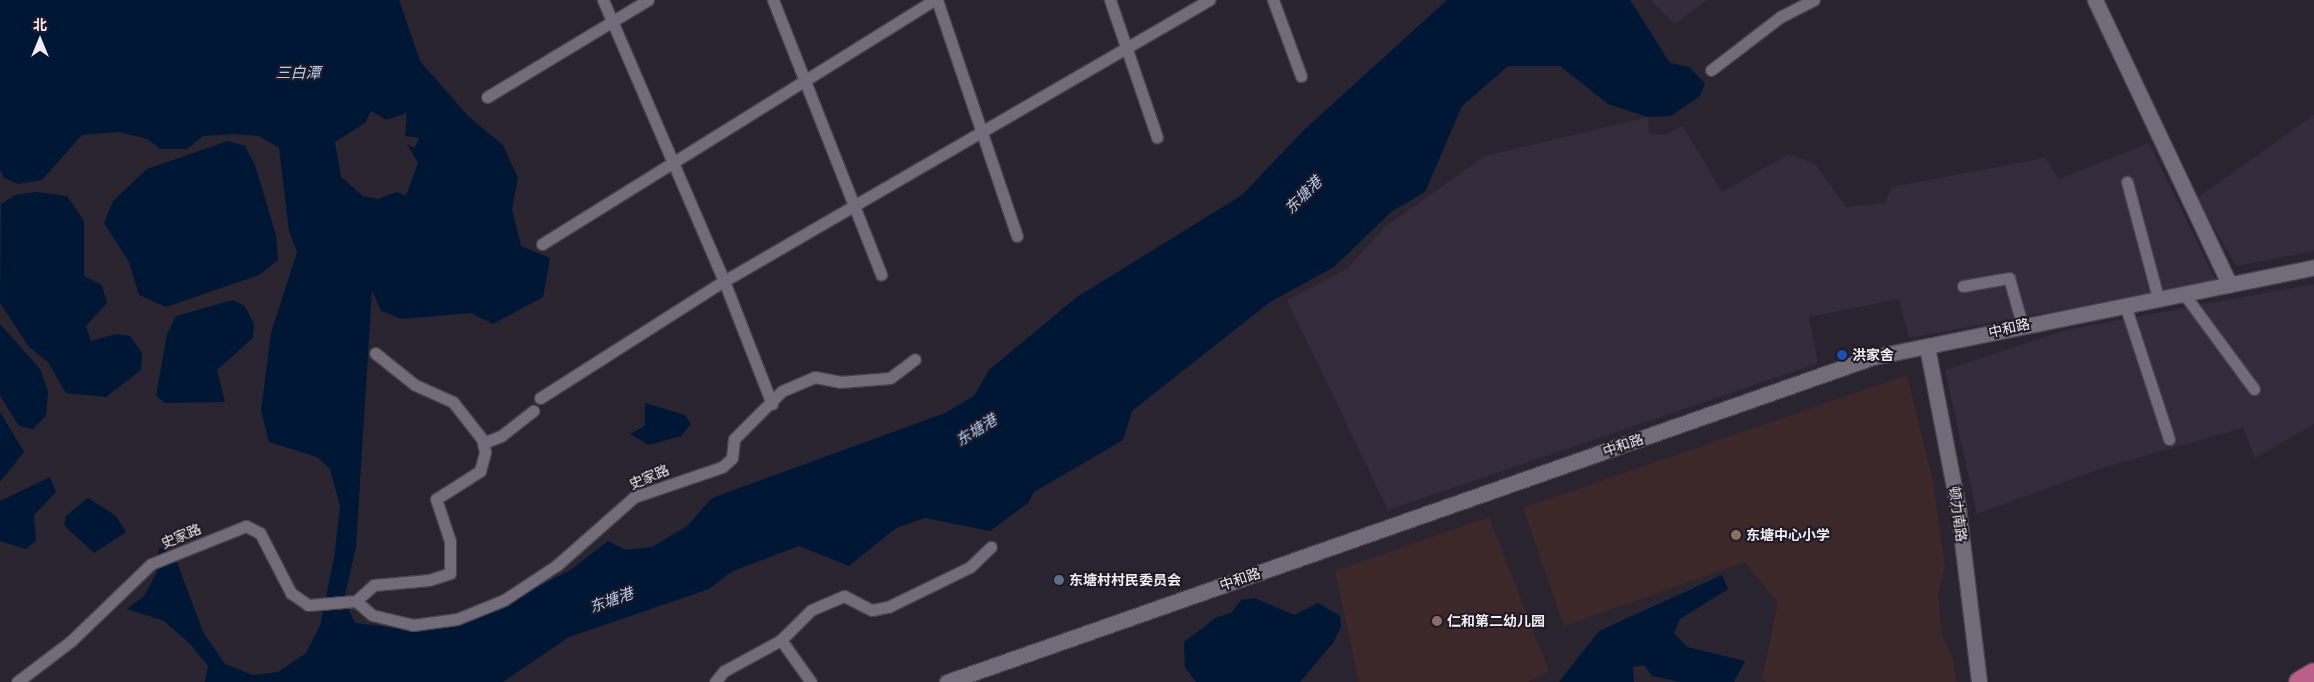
<!DOCTYPE html>
<meta charset="utf-8">
<style>
body{margin:0}
#map{position:relative;width:2314px;height:682px;overflow:hidden;background:#2a2430;font-family:"Libre Baskerville","Noto Sans SC",serif}
div>[style]{position:absolute}
.built>*{inset:0;background:#342b3d}
.education>*{inset:0;background:#3c2828}
.water>*{inset:0;background:#001635}
.roads{filter:drop-shadow(1px 0 #48434d) drop-shadow(-1px 0 #48434d) drop-shadow(0 1px #48434d) drop-shadow(0 -1px #48434d)}
.minor>*{height:11px;margin:-5.5px;padding:0 5.5px;transform-origin:5.5px;border-radius:5.5px;background:#726b7a}
.tertiary>*{height:15px;margin:-7.5px;padding:0 7.5px;transform-origin:7.5px;border-radius:7.5px;background:#726b7a}
.trunk>*{height:20px;margin:-10px;padding:0 10px;transform-origin:10px;border-radius:10px;background:#bc5e8a}
.dots>*{width:14px;height:14px;translate:-50% -50%;box-sizing:border-box;border:2px solid #201a26;border-radius:50%}
span{translate:-50% -50%;white-space:nowrap;text-align:center;line-height:1.15;-webkit-text-stroke:4px #201a26;paint-order:stroke}
.street-label{font-size:14px;color:#f1edf6}
.poi-label{font-size:14px;color:#f1edf6;font-weight:700}
.left{translate:0 -50%;text-align:left}
.water-label{font-size:15px;color:#b2cff3;font-style:italic}
.north{position:absolute;left:15px;top:15px;width:50px;height:50px;-webkit-text-stroke:4px #201a26;paint-order:stroke;rotate:0deg;font-size:14px;font-weight:700;line-height:20px;text-align:center;color:#f1edf6}
.north::after{content:'';display:block;margin:auto;width:18px;height:22px;background:#f1edf6;clip-path:polygon(50% 0,100% 100%,50% 72%,0 100%)}
</style>
<div id="map">
<div class="built">
<i style="clip-path:polygon(1651px 0,1707px 0,1675px 24px)"></i>
<i style="clip-path:polygon(2314px 115px,2314px 251px,2236px 266px,2197px 198px)"></i>
<i style="clip-path:polygon(1648px 117px,1649px 134px,1665px 135px,1683px 126px,1722px 192px,1789px 154px,1815px 164px,1846px 207px,1885px 203px,1892px 187px,2045px 158px,2059px 179px,2149px 143px,2216px 281px,1909px 338px,1899px 299px,1809px 317px,1818px 363px,1388px 510px,1287px 300px,1347px 269px,1385px 227px,1485px 156px)"></i>
<i style="clip-path:polygon(2314px 284px,2314px 424px,2255px 458px,2243px 428px,2102px 468px,1977px 514px,1945px 370px,2066px 330px)"></i>
</div>
<div class="education">
<i style="clip-path:polygon(1907px 375px,1933px 482px,1945px 567px,1938px 593px,1942px 634px,1953px 659px,1956px 682px,1766px 682px,1762px 679px,1778px 603px,1745px 562px,1564px 626px,1523px 508px)"></i>
<i style="clip-path:polygon(1489px 517px,1549px 671px,1528px 682px,1359px 682px,1335px 571px)"></i>
</div>
<div class="water">
<i style="clip-path:polygon(evenodd,0 0,399px 0,420px 61px,469px 117px,503px 145px,518px 178px,512px 209px,521px 246px,550px 258px,543px 297px,493px 324px,471px 313px,402px 319px,381px 311px,372px 290px,356px 547px,344px 599px,355px 623px,421px 631px,471px 622px,572px 569px,608px 541px,626px 550px,652px 547px,687px 526px,712px 498px,945px 413px,974px 396px,989px 370px,1077px 297px,1242px 195px,1305px 129px,1447px 0,1630px 0,1670px 63px,1689px 67px,1705px 83px,1700px 96px,1671px 116px,1648px 117px,1608px 104px,1560px 66px,1508px 66px,1462px 106px,1425px 192px,1391px 212px,1334px 267px,1270px 302px,1132px 411px,1123px 440px,1034px 492px,1028px 503px,990px 531px,925px 518px,896px 528px,849px 566px,799px 546px,733px 571px,709px 589px,569px 637px,503px 682px,205px 682px,208px 666px,191px 645px,164px 621px,127px 609px,144px 596px,157px 572px,159px 547px,174px 554px,203px 632px,225px 664px,253px 675px,278px 672px,306px 653px,320px 626px,334px 558px,340px 506px,330px 469px,317px 457px,269px 442px,261px 411px,271px 333px,297px 252px,289px 231px,279px 148px,259px 136px,234px 134px,203px 136px,187px 149px,160px 149px,148px 139px,119px 132px,82px 135px,42px 180px,18px 184px,4px 178px,0 170px,0 0,371px 111px,386px 120px,407px 113px,405px 136px,420px 138px,414px 148px,407px 144px,418px 163px,406px 196px,397px 192px,378px 199px,363px 196px,341px 177px,335px 142px,365px 123px,371px 111px)"></i>
<i style="clip-path:polygon(228px 141px,245px 146px,255px 165px,276px 235px,278px 260px,259px 275px,166px 307px,139px 295px,129px 262px,104px 223px,113px 201px,147px 169px)"></i>
<i style="clip-path:polygon(36px 192px,67px 196px,84px 221px,84px 276px,102px 285px,107px 303px,86px 326px,91px 341px,116px 334px,130px 336px,142px 353px,141px 370px,106px 397px,66px 393px,48px 362px,29px 347px,0 303px,1px 204px,15px 195px)"></i>
<i style="clip-path:polygon(233px 300px,245px 306px,254px 324px,253px 338px,217px 370px,225px 402px,165px 403px,156px 396px,167px 334px,176px 316px)"></i>
<i style="clip-path:polygon(0 324px,40px 369px,48px 391px,46px 416px,33px 429px,19px 426px,0 396px)"></i>
<i style="clip-path:polygon(645px 403px,685px 415px,691px 424px,681px 436px,649px 445px,630px 434px,645px 426px)"></i>
<i style="clip-path:polygon(0 412px,24px 452px,0 482px)"></i>
<i style="clip-path:polygon(50px 477px,56px 492px,34px 515px,36px 541px,26px 549px,0 541px,0 501px)"></i>
<i style="clip-path:polygon(88px 498px,116px 516px,126px 532px,94px 553px,64px 525px,66px 516px)"></i>
<i style="clip-path:polygon(1722px 575px,1728px 589px,1680px 619px,1674px 633px,1687px 647px,1745px 661px,1734px 682px,1681px 682px,1652px 676px,1644px 665px,1633px 667px,1634px 682px,1559px 682px,1599px 631px)"></i>
<i style="clip-path:polygon(1255px 598px,1294px 615px,1318px 603px,1340px 616px,1341px 627px,1333px 643px,1300px 682px,1196px 682px,1185px 667px,1184px 642px,1217px 617px,1231px 613px,1241px 600px)"></i>
</div>
<div class="roads">
<div class="minor">
<i style="left:603px;top:0;width:306px;rotate:66.7deg"></i>
<i style="left:724px;top:281px;width:132px;rotate:68.7deg"></i>
<i style="left:773px;top:0;width:295px;rotate:68.5deg"></i>
<i style="left:937px;top:0;width:249px;rotate:71.3deg"></i>
<i style="left:1110px;top:0;width:145px;rotate:71.1deg"></i>
<i style="left:1273px;top:0;width:81px;rotate:69.8deg"></i>
<i style="left:1711px;top:70px;width:87px;rotate:-37.5deg"></i>
<i style="left:1780px;top:17px;width:38px;rotate:-27deg"></i>
<i style="left:487px;top:97px;width:188px;rotate:-31.1deg"></i>
<i style="left:2127px;top:182px;width:120px;rotate:75deg"></i>
<i style="left:542px;top:244px;width:462px;rotate:-31.9deg"></i>
<i style="left:1963px;top:286px;width:47px;rotate:-9.9deg"></i>
<i style="left:2009px;top:278px;width:48px;rotate:74.2deg"></i>
<i style="left:2184px;top:294px;width:118px;rotate:53.6deg"></i>
<i style="left:2125px;top:305px;width:141px;rotate:71.8deg"></i>
<i style="left:540px;top:398px;width:218px;rotate:-32.5deg"></i>
<i style="left:724px;top:281px;width:561px;rotate:-30.09deg"></i>
<i style="left:483px;top:443px;width:19px;rotate:-21deg"></i>
<i style="left:501px;top:436px;width:41px;rotate:-38deg"></i>
<i style="left:356px;top:601px;width:24px;rotate:-42deg"></i>
<i style="left:374px;top:585px;width:55px;rotate:-5.2deg"></i>
<i style="left:429px;top:580px;width:22px;rotate:-18deg"></i>
<i style="left:450px;top:573px;width:32px;rotate:-90deg"></i>
<i style="left:450px;top:541px;width:44px;rotate:-108.4deg"></i>
<i style="left:436px;top:499px;width:52px;rotate:-32.5deg"></i>
<i style="left:480px;top:471px;width:20px;rotate:-75deg"></i>
<i style="left:485px;top:452px;width:13px;rotate:-103deg"></i>
<i style="left:482px;top:439px;width:47px;rotate:-128.1deg"></i>
<i style="left:453px;top:402px;width:42px;rotate:-155.9deg"></i>
<i style="left:415px;top:385px;width:51px;rotate:-141.3deg"></i>
<i style="left:781px;top:640px;width:52px;rotate:54.5deg"></i>
<i style="left:17px;top:682px;width:68px;rotate:-37.2deg"></i>
<i style="left:71px;top:641px;width:111px;rotate:-43.9deg"></i>
<i style="left:151px;top:564px;width:102px;rotate:-21.8deg"></i>
<i style="left:246px;top:526px;width:16px;rotate:27deg"></i>
<i style="left:260px;top:533px;width:68px;rotate:62.7deg"></i>
<i style="left:291px;top:593px;width:21px;rotate:35deg"></i>
<i style="left:308px;top:605px;width:48px;rotate:-4.8deg"></i>
<i style="left:356px;top:601px;width:21px;rotate:41deg"></i>
<i style="left:372px;top:615px;width:42px;rotate:13.7deg"></i>
<i style="left:413px;top:625px;width:44px;rotate:-7.8deg"></i>
<i style="left:457px;top:619px;width:51px;rotate:-22deg"></i>
<i style="left:504px;top:600px;width:64px;rotate:-33.4deg"></i>
<i style="left:557px;top:565px;width:103px;rotate:-41.4deg"></i>
<i style="left:634px;top:497px;width:93px;rotate:-18.8deg"></i>
<i style="left:722px;top:467px;width:13px;rotate:-42deg"></i>
<i style="left:732px;top:458px;width:19px;rotate:-84deg"></i>
<i style="left:734px;top:439px;width:68px;rotate:-45deg"></i>
<i style="left:782px;top:391px;width:36px;rotate:-23deg"></i>
<i style="left:815px;top:377px;width:25px;rotate:11deg"></i>
<i style="left:840px;top:382px;width:50px;rotate:-4.6deg"></i>
<i style="left:890px;top:378px;width:31px;rotate:-37deg"></i>
<i style="left:715px;top:682px;width:14px;rotate:-51deg"></i>
<i style="left:724px;top:671px;width:65px;rotate:-28.5deg"></i>
<i style="left:781px;top:640px;width:42px;rotate:-45deg"></i>
<i style="left:811px;top:610px;width:36px;rotate:-23deg"></i>
<i style="left:844px;top:596px;width:31px;rotate:27deg"></i>
<i style="left:872px;top:610px;width:16px;rotate:-11deg"></i>
<i style="left:888px;top:607px;width:91px;rotate:-26deg"></i>
<i style="left:970px;top:567px;width:29px;rotate:-44deg"></i>
</div>
<div class="tertiary">
<i style="left:2095px;top:0;width:315px;rotate:64.7deg"></i>
<i style="left:1927px;top:347px;width:164px;rotate:79.1deg"></i>
<i style="left:1958px;top:508px;width:175px;rotate:83.1deg"></i>
<i style="left:947px;top:682px;width:981px;rotate:-19.34deg"></i>
<i style="left:1873px;top:357px;width:450px;rotate:-11.5deg"></i>
</div>
<div class="trunk">
<i style="left:2299px;top:682px;width:17px;rotate:-31deg"></i>
</div>
</div>
<div class="dots">
<i style="left:1842px;top:355px;background:#1a4fb4"></i>
<i style="left:1736px;top:535px;background:#8d6e63"></i>
<i style="left:1059px;top:580px;background:#5c6f8a"></i>
<i style="left:1437px;top:621px;background:#8d6e63"></i>
</div>
<div class="street-label">
<span style="left:2009px;top:328px;rotate:-13deg">中和路</span>
<span style="left:1623px;top:445px;rotate:-19deg">中和路</span>
<span style="left:649px;top:477px;rotate:-23deg">史家路</span>
<span style="left:1958px;top:514px;rotate:82deg">顿力南路</span>
<span style="left:181px;top:536px;rotate:-23deg">史家路</span>
<span style="left:1240px;top:579px;rotate:-19deg">中和路</span>
</div>
<div class="poi-label">
<span class="left" style="left:1852px;top:355px">洪家舍</span>
<span class="left" style="left:1746px;top:535px">东塘中心小学</span>
<span class="left" style="left:1069px;top:580px">东塘村村民委员会</span>
<span class="left" style="left:1447px;top:621px">仁和第二幼儿园</span>
</div>
<div class="water-label">
<span style="left:298px;top:73px">三白潭</span>
<span style="left:1303px;top:195px;rotate:-45deg">东塘港</span>
<span style="left:976px;top:430px;rotate:-32deg">东塘港</span>
<span style="left:611px;top:600px;rotate:-20deg">东塘港</span>
</div>
<div class="north">北</div>
</div>
